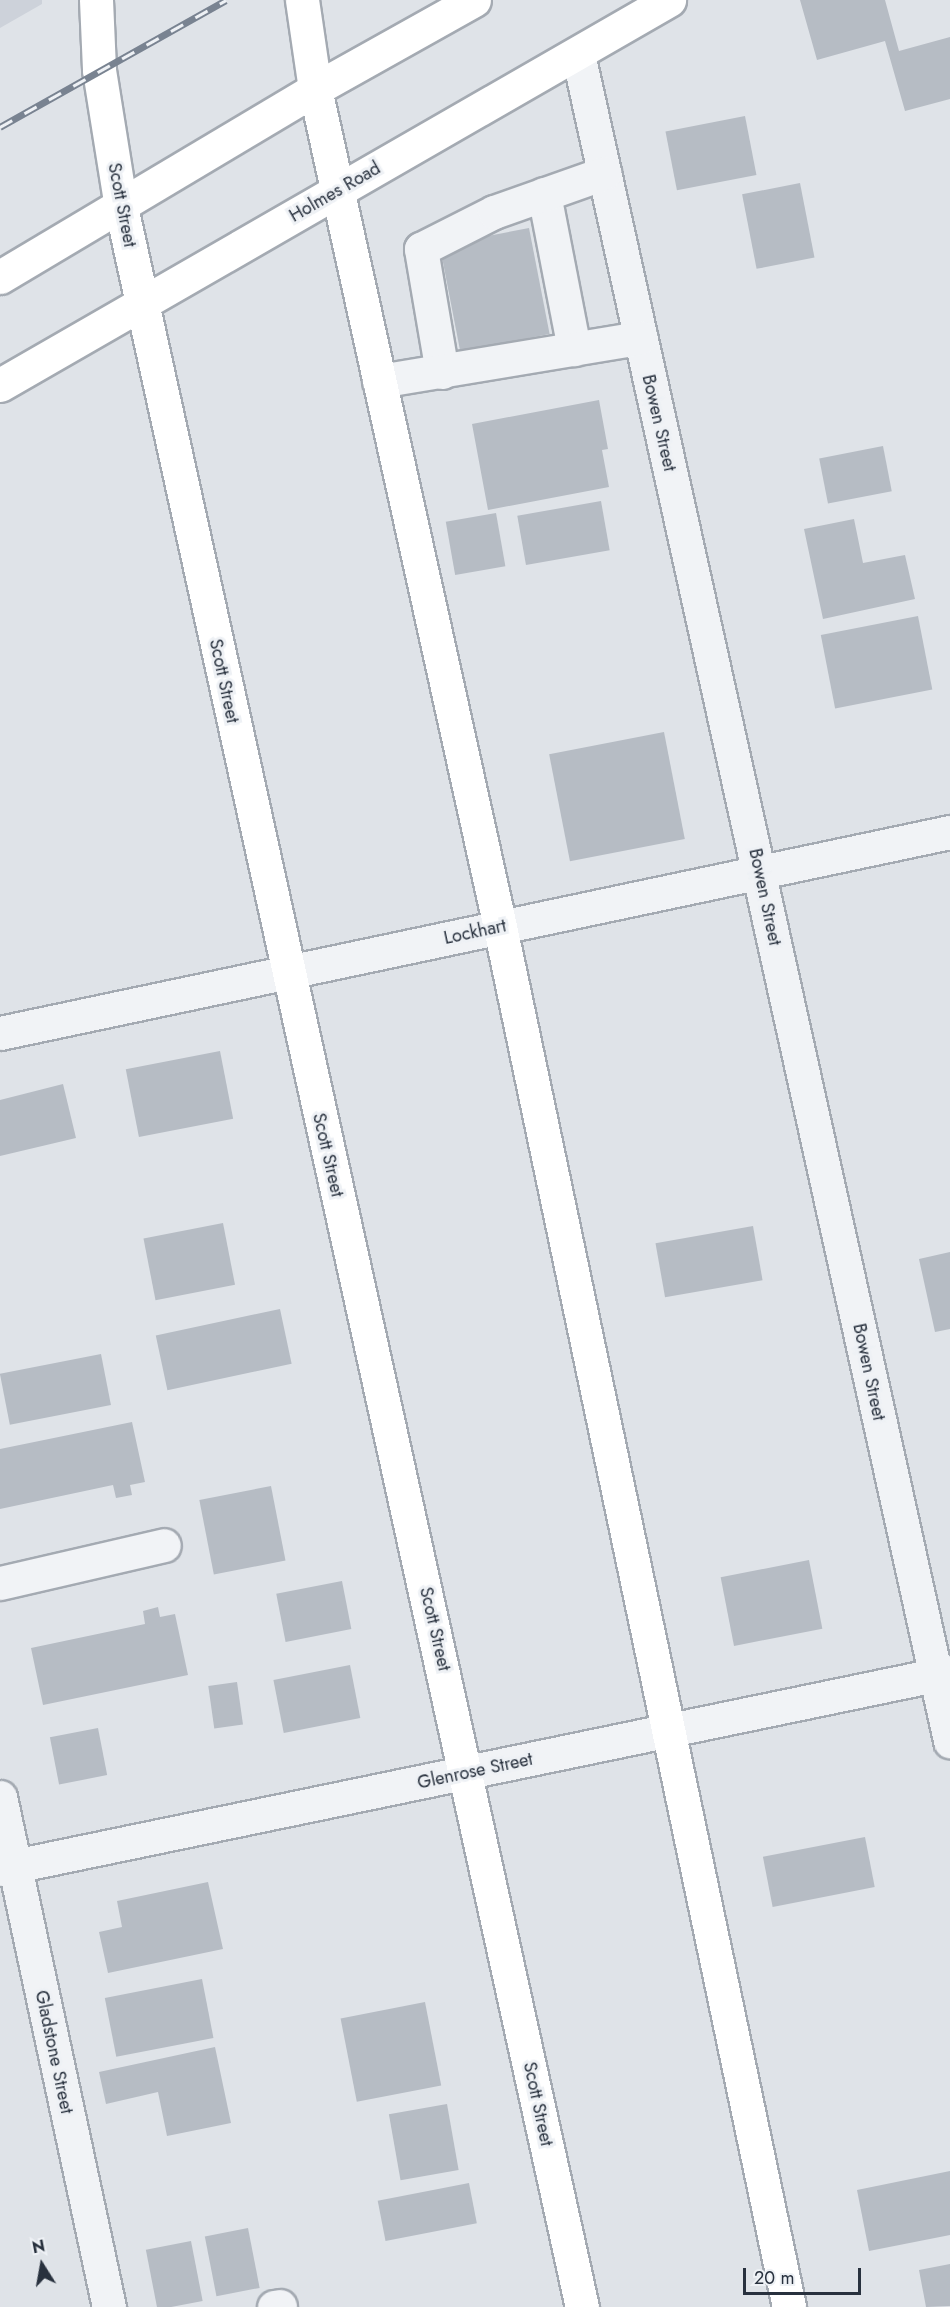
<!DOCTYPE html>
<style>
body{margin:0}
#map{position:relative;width:950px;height:2307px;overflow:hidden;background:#dfe3e8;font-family:Jost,sans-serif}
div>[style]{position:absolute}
.built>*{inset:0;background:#cdd2da}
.building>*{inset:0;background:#b6bcc4;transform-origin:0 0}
.roads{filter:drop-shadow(2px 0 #a4aab2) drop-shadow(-2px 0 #a4aab2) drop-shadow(0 2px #a4aab2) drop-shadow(0 -2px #a4aab2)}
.minor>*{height:33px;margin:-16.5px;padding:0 16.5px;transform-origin:16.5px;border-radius:16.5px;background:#f1f3f6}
.major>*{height:33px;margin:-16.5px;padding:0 16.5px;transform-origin:16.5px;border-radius:16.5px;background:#fff}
.rail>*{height:7px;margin-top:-3.5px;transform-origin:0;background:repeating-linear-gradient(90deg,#eef1f5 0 14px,#798391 0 28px);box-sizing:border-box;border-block:2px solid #798391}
span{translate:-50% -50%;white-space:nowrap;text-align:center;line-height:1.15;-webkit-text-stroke:6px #eef1f5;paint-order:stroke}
.street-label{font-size:18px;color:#28313e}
.north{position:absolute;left:12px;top:2235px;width:60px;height:60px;-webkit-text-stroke:4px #eef1f5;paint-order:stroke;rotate:349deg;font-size:16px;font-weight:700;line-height:24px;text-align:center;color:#28313e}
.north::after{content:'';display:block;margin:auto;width:21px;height:27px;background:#28313e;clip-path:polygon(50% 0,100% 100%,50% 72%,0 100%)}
.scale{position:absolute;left:743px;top:2268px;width:118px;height:27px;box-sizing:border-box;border:3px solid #28313e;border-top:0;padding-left:8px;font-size:18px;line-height:21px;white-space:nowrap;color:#28313e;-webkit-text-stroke:4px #eef1f5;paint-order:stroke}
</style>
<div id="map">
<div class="built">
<i style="clip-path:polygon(0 0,42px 0,42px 4px,0 28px)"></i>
</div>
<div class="building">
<i style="clip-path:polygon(800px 0,885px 0,899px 51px,950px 37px,950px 99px,905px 111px,885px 41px,817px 60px)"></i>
<i style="left:745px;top:116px;width:60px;height:81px;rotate:79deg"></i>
<i style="left:800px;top:183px;width:76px;height:59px;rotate:79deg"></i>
<i style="left:529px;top:228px;width:108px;height:91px;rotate:79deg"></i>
<i style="clip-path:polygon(599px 400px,608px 449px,602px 450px,609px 487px,488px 510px,472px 424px)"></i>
<i style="left:883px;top:446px;width:46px;height:65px;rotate:79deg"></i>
<i style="left:601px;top:501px;width:50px;height:85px;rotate:80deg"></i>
<i style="left:496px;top:513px;width:54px;height:51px;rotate:80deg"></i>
<i style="clip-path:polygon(854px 519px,863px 563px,905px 555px,915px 599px,823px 619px,804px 529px)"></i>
<i style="left:918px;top:616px;width:75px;height:99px;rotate:79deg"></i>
<i style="left:664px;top:732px;width:109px;height:117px;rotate:79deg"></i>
<i style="left:220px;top:1051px;width:69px;height:96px;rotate:79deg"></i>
<i style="clip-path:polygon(63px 1084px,76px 1138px,0 1156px,0 1100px)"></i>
<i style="left:223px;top:1223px;width:63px;height:81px;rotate:79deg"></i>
<i style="left:753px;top:1226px;width:55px;height:99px;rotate:80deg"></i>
<i style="clip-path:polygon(950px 1252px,950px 1329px,935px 1332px,919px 1259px)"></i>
<i style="left:280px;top:1309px;width:56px;height:127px;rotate:78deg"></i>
<i style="left:101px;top:1354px;width:52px;height:103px;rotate:79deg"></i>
<i style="clip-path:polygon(132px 1422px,145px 1482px,130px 1485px,132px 1495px,116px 1498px,113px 1485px,0 1509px,0 1449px)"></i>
<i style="left:271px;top:1486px;width:76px;height:73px;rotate:79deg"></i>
<i style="left:809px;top:1560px;width:70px;height:90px;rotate:79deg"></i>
<i style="left:342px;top:1581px;width:49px;height:67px;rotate:79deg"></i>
<i style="clip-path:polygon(158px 1607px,160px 1617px,175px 1614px,188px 1675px,43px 1705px,31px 1648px,145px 1624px,143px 1611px)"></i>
<i style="left:350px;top:1665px;width:54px;height:78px;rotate:79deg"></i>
<i style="left:237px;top:1682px;width:43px;height:29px;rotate:82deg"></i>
<i style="left:98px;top:1728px;width:48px;height:49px;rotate:79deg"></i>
<i style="left:865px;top:1837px;width:51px;height:104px;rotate:79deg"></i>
<i style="clip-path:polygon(208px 1882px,223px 1949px,108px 1973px,99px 1932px,122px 1927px,117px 1901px)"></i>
<i style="left:202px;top:1979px;width:60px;height:99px;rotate:79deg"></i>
<i style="left:425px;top:2002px;width:85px;height:86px;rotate:79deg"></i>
<i style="clip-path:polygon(215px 2047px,231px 2123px,167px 2136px,158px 2092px,106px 2104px,99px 2072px)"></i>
<i style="left:447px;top:2104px;width:67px;height:59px;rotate:80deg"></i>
<i style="clip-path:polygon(950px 2171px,950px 2235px,869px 2251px,857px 2190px)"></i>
<i style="left:469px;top:2183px;width:41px;height:93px;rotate:79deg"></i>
<i style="left:248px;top:2228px;width:61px;height:44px;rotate:79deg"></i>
<i style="left:191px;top:2241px;width:61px;height:46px;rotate:79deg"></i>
<i style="clip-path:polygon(950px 2264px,950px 2306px,926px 2307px,919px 2270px)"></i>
</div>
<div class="roads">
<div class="minor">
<i style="left:578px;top:54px;width:1728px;rotate:77.56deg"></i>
<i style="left:544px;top:194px;width:158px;rotate:79deg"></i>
<i style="left:442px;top:372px;width:125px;rotate:-99.7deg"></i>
<i style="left:421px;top:249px;width:82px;rotate:-26.9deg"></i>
<i style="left:494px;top:212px;width:117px;rotate:-19.5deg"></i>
<i style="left:379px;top:381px;width:265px;rotate:-9.4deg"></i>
<i style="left:0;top:1033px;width:971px;rotate:-11.95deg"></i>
<i style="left:0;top:1583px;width:168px;rotate:-13deg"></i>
<i style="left:0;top:1797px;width:522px;rotate:77.94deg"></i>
<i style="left:0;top:1869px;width:970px;rotate:-11.72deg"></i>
<i style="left:274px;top:2307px;width:6px;rotate:-9deg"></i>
</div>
<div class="major">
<i style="left:96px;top:0;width:70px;rotate:87.5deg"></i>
<i style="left:99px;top:70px;width:139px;rotate:80.9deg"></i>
<i style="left:121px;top:207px;width:2150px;rotate:77.62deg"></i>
<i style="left:302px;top:0;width:90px;rotate:81.7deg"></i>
<i style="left:315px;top:89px;width:858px;rotate:77.55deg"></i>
<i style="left:500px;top:927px;width:1410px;rotate:78.17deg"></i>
<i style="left:0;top:277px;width:367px;rotate:-30.8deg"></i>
<i style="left:315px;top:89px;width:182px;rotate:-29.2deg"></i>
<i style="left:0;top:385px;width:772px;rotate:-29.92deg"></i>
</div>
</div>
<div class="rail">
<i style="left:0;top:127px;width:259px;rotate:-29.3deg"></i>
</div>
<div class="street-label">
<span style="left:335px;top:192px;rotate:-30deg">Holmes Road</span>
<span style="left:122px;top:205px;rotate:79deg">Scott Street</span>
<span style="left:659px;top:423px;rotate:77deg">Bowen Street</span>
<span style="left:224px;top:681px;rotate:78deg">Scott Street</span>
<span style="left:765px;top:897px;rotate:78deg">Bowen Street</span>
<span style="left:475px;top:932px;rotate:-12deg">Lockhart</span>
<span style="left:328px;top:1155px;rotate:77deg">Scott Street</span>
<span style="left:869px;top:1372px;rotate:78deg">Bowen Street</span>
<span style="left:435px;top:1629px;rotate:77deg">Scott Street</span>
<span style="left:475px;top:1771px;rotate:-12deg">Glenrose Street</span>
<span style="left:54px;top:2052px;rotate:78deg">Gladstone Street</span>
<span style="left:538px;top:2104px;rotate:78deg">Scott Street</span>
</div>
<div class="north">N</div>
<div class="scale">20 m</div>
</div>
